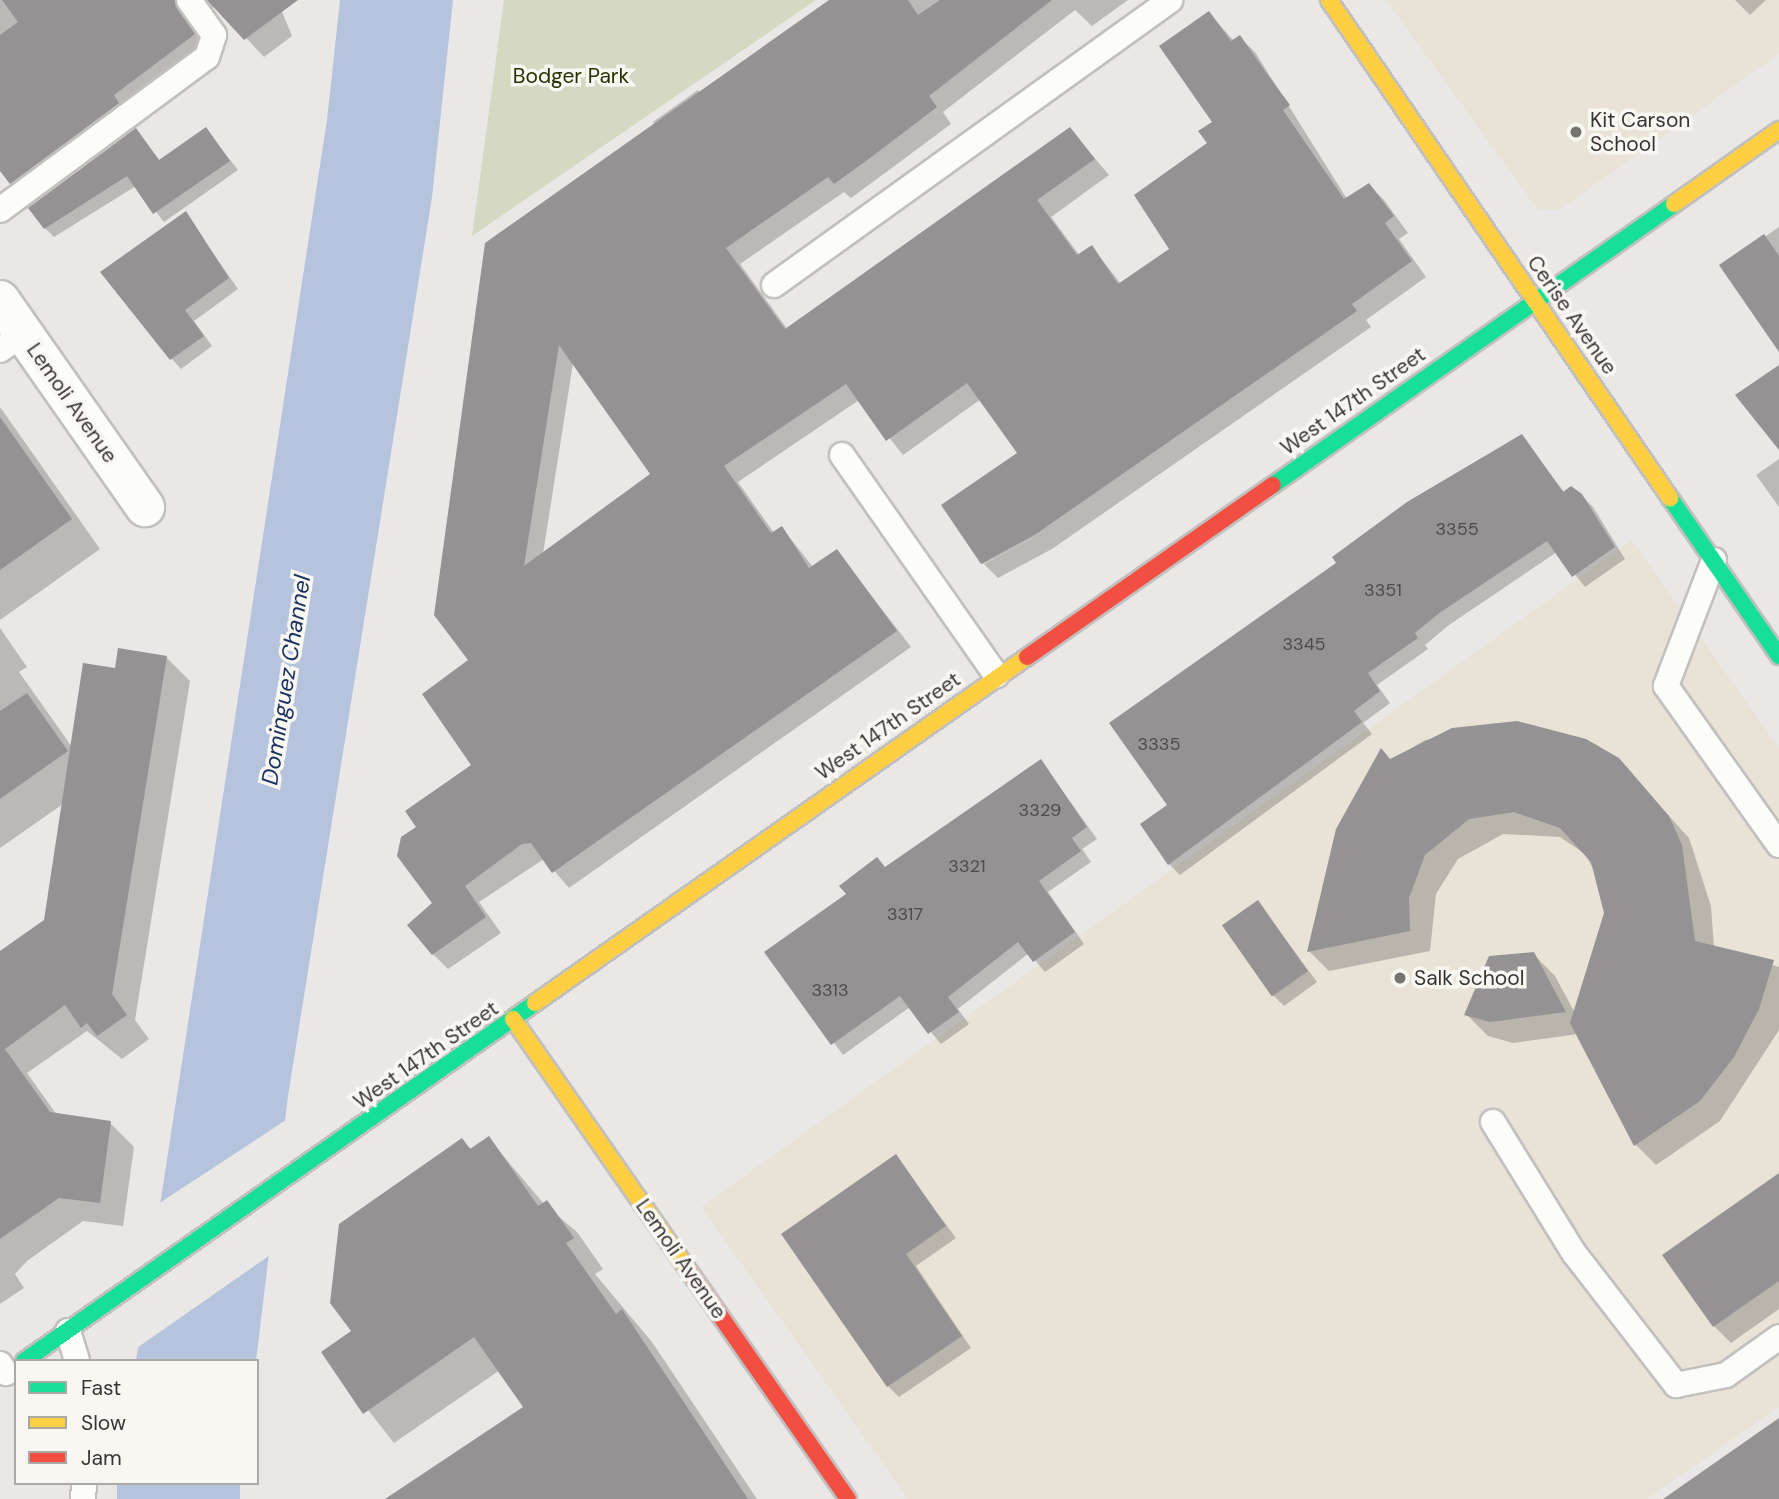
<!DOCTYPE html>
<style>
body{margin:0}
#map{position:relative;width:1779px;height:1499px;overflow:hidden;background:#eae8e6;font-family:"DM Sans",sans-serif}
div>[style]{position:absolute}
.education>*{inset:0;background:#e9e3d7}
.green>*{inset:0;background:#d5d9c2}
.water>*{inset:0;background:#b5c3dc;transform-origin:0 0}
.pier>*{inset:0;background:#eae8e6}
.shadow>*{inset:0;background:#0003}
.building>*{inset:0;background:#949292;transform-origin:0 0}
.roads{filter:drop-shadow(2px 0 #c2c0be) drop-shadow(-2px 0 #c2c0be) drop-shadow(0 2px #c2c0be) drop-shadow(0 -2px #c2c0be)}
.lane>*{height:24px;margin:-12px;padding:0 12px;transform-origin:12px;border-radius:12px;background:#fcfcfb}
.street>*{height:38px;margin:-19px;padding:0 19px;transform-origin:19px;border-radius:19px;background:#fcfcfb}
.fast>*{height:16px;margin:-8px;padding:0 8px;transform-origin:8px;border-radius:8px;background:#16e098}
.slow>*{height:16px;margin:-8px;padding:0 8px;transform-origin:8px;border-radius:8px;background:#ffcf43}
.jam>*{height:16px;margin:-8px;padding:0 8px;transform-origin:8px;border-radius:8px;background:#f24e42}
.dots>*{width:19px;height:19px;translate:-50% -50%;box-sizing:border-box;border:4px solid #f9f7f2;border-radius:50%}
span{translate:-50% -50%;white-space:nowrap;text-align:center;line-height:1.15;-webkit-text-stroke:7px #f9f7f2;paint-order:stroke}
.number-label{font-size:18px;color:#4e4c4b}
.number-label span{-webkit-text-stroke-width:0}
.park-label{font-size:21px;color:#283100}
.poi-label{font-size:21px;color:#363533}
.left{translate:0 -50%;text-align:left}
.street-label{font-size:21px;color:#363533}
.water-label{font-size:23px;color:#17305e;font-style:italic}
.legend{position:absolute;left:14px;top:1359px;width:245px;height:126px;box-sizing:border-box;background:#f9f7f2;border:2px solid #aba9a6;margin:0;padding:9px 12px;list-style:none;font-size:21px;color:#363533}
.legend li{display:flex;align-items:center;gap:14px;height:35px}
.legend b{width:35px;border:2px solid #aba9a6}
</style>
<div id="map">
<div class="education">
<i style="clip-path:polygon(1386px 0,1779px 0,1779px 54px,1559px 210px,1537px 209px)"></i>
<i style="clip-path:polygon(1632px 540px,1779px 748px,1779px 1407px,1647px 1499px,908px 1499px,701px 1207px)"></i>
</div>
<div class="green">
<i style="clip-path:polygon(504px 0,816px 0,472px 236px)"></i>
</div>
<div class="water">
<i style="clip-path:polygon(340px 0,453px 0,432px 197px,288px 1096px,256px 1361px,136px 1361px,327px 120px)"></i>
<i style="left:117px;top:1483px;width:123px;height:16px"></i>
</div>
<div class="pier">
<i style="clip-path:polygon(289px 1118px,273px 1253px,134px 1350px,155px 1206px)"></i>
</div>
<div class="shadow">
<i style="clip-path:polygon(0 0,277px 0,292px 36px,264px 57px,218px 8px,200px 5px,212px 53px,30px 201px,0 168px)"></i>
<i style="clip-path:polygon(evenodd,840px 0,1128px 0,1092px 26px,1075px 10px,943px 112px,951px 124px,885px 173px,851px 198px,844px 192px,740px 264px,788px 330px,1070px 129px,1109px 175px,1051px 217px,1080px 256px,1092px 247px,1121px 284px,1172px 250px,1214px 122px,1209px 13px,1234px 41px,1239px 37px,1255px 52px,1347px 199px,1369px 185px,1384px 200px,1408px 233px,1399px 239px,1426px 277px,1366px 320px,1371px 327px,1052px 549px,998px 578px,984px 564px,1044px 532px,983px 564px,943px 505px,1020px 453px,981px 399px,903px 455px,859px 400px,738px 482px,774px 533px,782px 528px,813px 567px,837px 551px,911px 647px,569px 888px,544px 859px,479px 902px,501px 933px,448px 969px,433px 954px,434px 903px,418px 827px,473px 765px,470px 660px,435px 615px,657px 127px,653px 122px,698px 90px,703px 95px,840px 0,573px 363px,652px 474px,543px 554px,573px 363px)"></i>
<i style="clip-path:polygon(1735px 0,1766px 0,1750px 15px)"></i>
<i style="clip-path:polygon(206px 129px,238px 170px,164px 222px,136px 186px,54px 237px,45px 228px,136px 130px,160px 161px)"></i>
<i style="clip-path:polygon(185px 213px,238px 289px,194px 321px,212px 346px,181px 369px,172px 359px)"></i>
<i style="clip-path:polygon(1779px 227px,1779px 317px,1722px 266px)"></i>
<i style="clip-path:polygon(0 407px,100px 549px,0 620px)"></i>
<i style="clip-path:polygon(1522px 437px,1565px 493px,1581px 495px,1593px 507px,1625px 559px,1585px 587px,1557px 552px,1449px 625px,1425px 645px,1428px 649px,1377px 685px,1390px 703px,1363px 723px,1372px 734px,1180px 875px,1169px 864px,1169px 806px)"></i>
<i style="clip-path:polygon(1779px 459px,1779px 507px,1756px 475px)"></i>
<i style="clip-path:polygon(0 628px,27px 667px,19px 672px,72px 747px,117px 670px,166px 657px,190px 681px,135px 1020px,149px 1039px,122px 1059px,87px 1031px,27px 1073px,57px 1115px,110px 1123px,134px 1147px,123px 1226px,83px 1221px,27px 1261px,15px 1274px,24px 1288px,0 1304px,0 952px,46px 921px,63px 804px,0 848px)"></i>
<i style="clip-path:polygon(1517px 723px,1618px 760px,1689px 838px,1711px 906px,1714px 947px,1779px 967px,1779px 1030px,1720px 1121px,1656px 1165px,1636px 1145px,1578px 1034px,1513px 1043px,1488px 1036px,1466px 1014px,1533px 954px,1555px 976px,1575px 1013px,1605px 913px,1602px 885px,1585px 854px,1560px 837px,1503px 834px,1458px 859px,1436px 894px,1430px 951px,1329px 971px,1309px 951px,1391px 760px,1425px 740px)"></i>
<i style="clip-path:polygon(1041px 761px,1097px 839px,1082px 849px,1091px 862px,1048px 892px,1084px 944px,1045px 972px,1029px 953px,958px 1009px,969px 1024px,941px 1044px,910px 1007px,843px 1055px,767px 953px)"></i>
<i style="clip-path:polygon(1258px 902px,1317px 982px,1284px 1006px,1273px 995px)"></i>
<i style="clip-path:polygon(489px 1139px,544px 1204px,577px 1232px,603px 1269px,595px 1274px,652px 1342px,757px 1499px,393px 1499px,526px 1407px,500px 1370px,394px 1443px,323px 1353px,353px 1332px,462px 1140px,472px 1150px)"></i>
<i style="clip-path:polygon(895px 1156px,956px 1238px,916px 1266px,971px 1348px,899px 1397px,888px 1386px)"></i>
<i style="clip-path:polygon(1779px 1175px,1779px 1309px,1731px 1343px,1714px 1326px)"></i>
</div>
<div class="building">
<i style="clip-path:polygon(2px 0,174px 0,195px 34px,114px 95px,119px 103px,10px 184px,0 171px,0 35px,18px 22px)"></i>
<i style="clip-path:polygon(207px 0,298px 0,244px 40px)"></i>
<i style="clip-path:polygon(evenodd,829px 0,908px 0,918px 15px,940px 0,1052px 0,929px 96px,937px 107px,870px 158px,834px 184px,828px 177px,726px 248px,785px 329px,1070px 127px,1095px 159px,1037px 200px,1077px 255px,1092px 245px,1118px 284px,1169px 249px,1134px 195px,1207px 143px,1198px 131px,1212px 122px,1159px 46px,1209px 11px,1231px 41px,1240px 35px,1265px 71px,1290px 105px,1283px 110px,1344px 199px,1369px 183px,1394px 216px,1385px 223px,1412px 261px,1352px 304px,1357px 311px,1036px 534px,981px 564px,941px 505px,1017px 453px,967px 383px,886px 441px,846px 384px,724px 466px,771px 533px,782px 526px,809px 568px,837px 549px,897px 631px,552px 873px,531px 843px,522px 844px,465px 886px,486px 917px,432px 955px,407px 925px,432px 903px,397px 856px,401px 837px,416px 827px,405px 811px,471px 765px,422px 694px,468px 660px,434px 615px,485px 243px,829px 0,559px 345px,650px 474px,524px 566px,559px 345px)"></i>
<i style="clip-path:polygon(206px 127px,230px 161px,153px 214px,127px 176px,44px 229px,28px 208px,136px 128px,159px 160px)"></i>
<i style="clip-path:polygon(186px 211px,229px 278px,185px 310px,204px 336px,170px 360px,100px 272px)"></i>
<i style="clip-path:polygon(1764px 234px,1779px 256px,1779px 352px,1719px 265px)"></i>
<i style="clip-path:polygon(1779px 365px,1779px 450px,1735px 395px)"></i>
<i style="clip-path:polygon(0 417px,72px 519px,0 570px)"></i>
<i style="clip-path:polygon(1522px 434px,1563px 492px,1571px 486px,1582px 494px,1615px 547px,1572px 577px,1547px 541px,1438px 614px,1415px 633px,1418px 638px,1368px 673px,1380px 691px,1354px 711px,1362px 722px,1168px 865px,1140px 824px,1167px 805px,1109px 723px,1336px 563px,1332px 557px,1407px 502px)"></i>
<i style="clip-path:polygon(118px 648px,167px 656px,112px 994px,127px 1015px,97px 1036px,87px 1023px,81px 1028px,65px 1005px,5px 1049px,50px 1112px,111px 1121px,100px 1203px,59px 1198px,0 1239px,0 951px,44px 920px,83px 663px,115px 668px)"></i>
<i style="clip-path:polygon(27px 693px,68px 751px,0 799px,0 711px)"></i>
<i style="clip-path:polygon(1517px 721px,1586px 739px,1619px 758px,1669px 816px,1682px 845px,1695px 941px,1774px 960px,1759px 1009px,1734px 1057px,1700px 1101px,1634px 1146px,1570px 1023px,1604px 913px,1591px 862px,1560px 828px,1514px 812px,1469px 819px,1425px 855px,1409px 898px,1410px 931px,1307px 952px,1336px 829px,1381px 748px,1390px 759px,1452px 728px)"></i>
<i style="clip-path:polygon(1041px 759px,1087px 827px,1072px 838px,1081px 851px,1039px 881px,1075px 932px,1033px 962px,1018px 942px,948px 997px,959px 1012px,928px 1034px,900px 996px,831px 1045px,764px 952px,846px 894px,839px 886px,877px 857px,885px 867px)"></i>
<i style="left:1258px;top:900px;width:87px;height:44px;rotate:55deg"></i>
<i style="clip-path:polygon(1534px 952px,1566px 1012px,1490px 1022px,1464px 1015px,1489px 956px)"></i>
<i style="clip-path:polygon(489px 1136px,538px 1206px,547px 1200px,574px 1238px,566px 1243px,616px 1314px,622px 1309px,748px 1499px,385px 1499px,523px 1407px,474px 1337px,363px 1414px,321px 1352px,351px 1331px,330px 1303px,339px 1224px,462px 1138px,470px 1149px)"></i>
<i style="clip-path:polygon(896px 1154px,946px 1226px,906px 1254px,962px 1336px,887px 1387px,781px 1234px)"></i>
<i style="clip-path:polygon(1779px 1173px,1779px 1281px,1713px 1327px,1662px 1255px)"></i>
<i style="clip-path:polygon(1779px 1418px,1779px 1499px,1663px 1499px)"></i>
</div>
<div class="roads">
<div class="lane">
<i style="left:0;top:210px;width:257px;rotate:-36.5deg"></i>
<i style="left:207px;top:57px;width:23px;rotate:-72deg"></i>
<i style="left:214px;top:35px;width:43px;rotate:-125.5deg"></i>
<i style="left:774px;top:285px;width:488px;rotate:-35.7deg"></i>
<i style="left:0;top:350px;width:29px;rotate:-36deg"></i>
<i style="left:842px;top:455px;width:269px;rotate:55deg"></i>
<i style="left:1714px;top:560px;width:135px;rotate:110.9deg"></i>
<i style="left:1666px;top:686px;width:195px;rotate:54.6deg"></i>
<i style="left:1493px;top:1122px;width:154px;rotate:58.3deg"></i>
<i style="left:1574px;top:1253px;width:167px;rotate:52.3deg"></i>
<i style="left:1676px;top:1385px;width:51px;rotate:-11.3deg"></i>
<i style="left:1726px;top:1375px;width:65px;rotate:-35.6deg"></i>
<i style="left:68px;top:1331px;width:31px;rotate:73deg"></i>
<i style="left:0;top:1364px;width:11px;rotate:56deg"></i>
<i style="left:83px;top:1499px;width:16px;rotate:-86deg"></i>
</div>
<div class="street">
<i style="left:0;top:300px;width:253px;rotate:55deg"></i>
</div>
<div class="fast">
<i style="left:1273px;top:485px;width:490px;rotate:-35deg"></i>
<i style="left:1670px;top:498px;width:192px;rotate:55.4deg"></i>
<i style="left:24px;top:1361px;width:624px;rotate:-35.01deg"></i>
</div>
<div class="slow">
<i style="left:1329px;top:0;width:604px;rotate:55.6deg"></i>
<i style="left:1674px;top:204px;width:128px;rotate:-35.2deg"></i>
<i style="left:535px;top:1003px;width:601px;rotate:-35.12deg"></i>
<i style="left:513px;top:1019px;width:311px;rotate:55.1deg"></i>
</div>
<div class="jam">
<i style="left:1027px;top:657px;width:300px;rotate:-35deg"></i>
<i style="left:691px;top:1274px;width:274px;rotate:55.1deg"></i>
</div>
</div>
<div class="dots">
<i style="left:1576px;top:132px;background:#757472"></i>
<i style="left:1400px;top:978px;background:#757472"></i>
</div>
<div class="number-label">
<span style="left:1457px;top:529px">3355</span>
<span style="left:1383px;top:590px">3351</span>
<span style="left:1304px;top:644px">3345</span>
<span style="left:1159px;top:744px">3335</span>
<span style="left:1040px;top:810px">3329</span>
<span style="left:967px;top:866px">3321</span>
<span style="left:905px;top:914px">3317</span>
<span style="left:830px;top:990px">3313</span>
</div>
<div class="park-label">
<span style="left:571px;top:76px">Bodger Park</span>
</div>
<div class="poi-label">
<span class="left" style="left:1590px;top:132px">Kit Carson<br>School</span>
<span class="left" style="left:1414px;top:978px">Salk School</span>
</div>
<div class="street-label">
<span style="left:1572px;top:315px;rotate:55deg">Cerise Avenue</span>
<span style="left:1353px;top:401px;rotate:-35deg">West 147th Street</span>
<span style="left:72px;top:403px;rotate:55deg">Lemoli Avenue</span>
<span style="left:888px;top:726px;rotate:-35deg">West 147th Street</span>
<span style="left:426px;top:1055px;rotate:-35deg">West 147th Street</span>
<span style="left:681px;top:1259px;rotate:55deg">Lemoli Avenue</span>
</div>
<div class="water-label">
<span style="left:286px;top:680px;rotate:-81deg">Dominguez Channel</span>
</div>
<ul class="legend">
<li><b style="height:9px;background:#16e098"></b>Fast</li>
<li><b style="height:9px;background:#ffcf43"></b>Slow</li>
<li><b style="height:9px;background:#f24e42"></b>Jam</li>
</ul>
</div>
